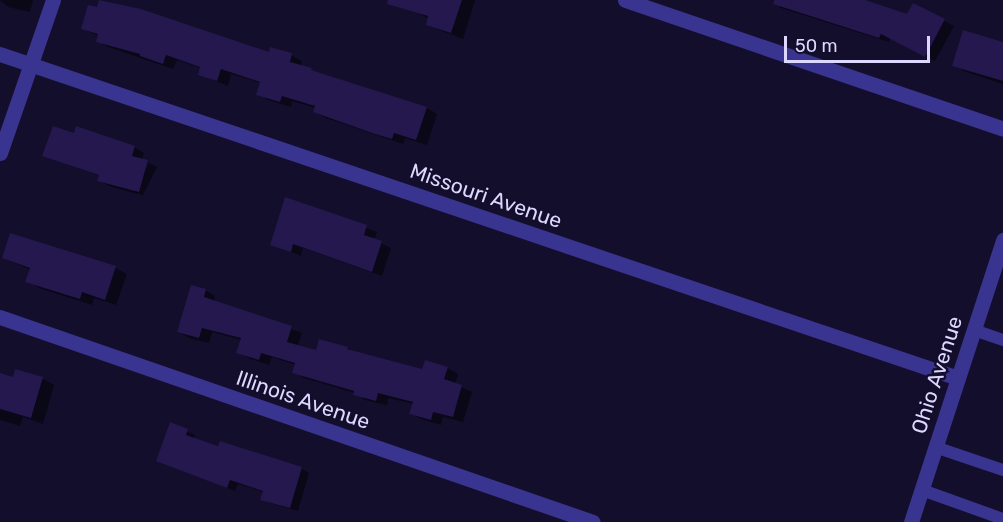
<!DOCTYPE html>
<style>
body{margin:0}
#map{position:relative;width:1003px;height:522px;overflow:hidden;background:#130e2b;font-family:Rubik,sans-serif}
div>[style]{position:absolute}
.shadow>*{inset:0;background:#0007;transform-origin:0 0}
.building>*{inset:0;background:#24184e}
.service>*{height:12px;margin:-6px;padding:0 6px;transform-origin:6px;border-radius:6px;background:#39348f}
.minor>*{height:15px;margin:-7.5px;padding:0 7.5px;transform-origin:7.5px;border-radius:7.5px;background:#39348f}
span{translate:-50% -50%;white-space:nowrap;text-align:center;line-height:1.15;-webkit-text-stroke:5px #130e2b;paint-order:stroke}
.street-label{font-size:21px;color:#ddd8ff}
.scale{position:absolute;left:784px;top:36px;width:146px;height:27px;box-sizing:border-box;border:3px solid #ddd8ff;border-top:0;padding-left:8px;font-size:18px;line-height:21px;white-space:nowrap;color:#ddd8ff;-webkit-text-stroke:4px #130e2b;paint-order:stroke}
</style>
<div id="map">
<div class="shadow">
<i style="clip-path:polygon(0 0,33px 0,30px 12px,8px 7px)"></i>
<i style="clip-path:polygon(101px 0,270px 54px,291px 55px,302px 61px,300px 66px,320px 74px,427px 108px,437px 114px,427px 145px,405px 138px,403px 144px,326px 118px,315px 112px,316px 108px,292px 101px,291px 107px,268px 100px,258px 94px,261px 83px,231px 74px,228px 86px,199px 74px,201px 68px,177px 60px,173px 69px,108px 47px,97px 41px,99px 36px,83px 29px,98px 9px)"></i>
<i style="clip-path:polygon(417px 0,475px 0,463px 39px,427px 25px,429px 19px,414px 11px)"></i>
<i style="clip-path:polygon(772px 0,860px 0,908px 16px,914px 5px,954px 26px,935px 61px,890px 38px,889px 42px,781px 8px)"></i>
<i style="clip-path:polygon(1003px 45px,1003px 84px,966px 72px,954px 65px)"></i>
<i style="clip-path:polygon(75px 135px,134px 147px,144px 153px,142px 160px,148px 162px,137px 194px,109px 186px,99px 180px,100px 176px,44px 155px)"></i>
<i style="left:149px;top:163px;width:9px;height:32px;rotate:27deg"></i>
<i style="clip-path:polygon(286px 199px,377px 232px,374px 240px,391px 248px,382px 276px,303px 248px,301px 256px,272px 244px)"></i>
<i style="clip-path:polygon(3px 258px,115px 268px,127px 274px,116px 305px,94px 298px,92px 305px,39px 288px,27px 281px,31px 270px)"></i>
<i style="clip-path:polygon(205px 290px,215px 296px,214px 302px,302px 333px,297px 347px,317px 352px,347px 348px,355px 353px,423px 370px,448px 368px,458px 374px,455px 384px,472px 392px,463px 422px,443px 417px,441px 425px,421px 419px,411px 414px,414px 404px,388px 398px,387px 405px,365px 400px,355px 393px,304px 378px,294px 372px,296px 365px,272px 357px,269px 365px,248px 358px,238px 352px,242px 340px,212px 332px,209px 343px,189px 338px,179px 332px)"></i>
<i style="clip-path:polygon(0 375px,14px 379px,43px 379px,54px 385px,43px 424px,23px 417px,20px 426px,0 420px)"></i>
<i style="clip-path:polygon(170px 424px,195px 435px,194px 439px,301px 468px,309px 473px,298px 511px,270px 503px,262px 499px,264px 492px,238px 484px,235px 491px,209px 481px)"></i>
</div>
<div class="building">
<i style="clip-path:polygon(99px 0,141px 9px,269px 52px,270px 47px,292px 53px,290px 62px,312px 68px,311px 70px,427px 107px,416px 140px,394px 133px,392px 139px,372px 133px,313px 112px,315px 106px,282px 96px,280px 102px,256px 95px,260px 82px,221px 69px,217px 81px,198px 75px,200px 67px,166px 55px,163px 64px,140px 56px,140px 54px,96px 42px,98px 34px,81px 29px,88px 5px,97px 7px)"></i>
<i style="clip-path:polygon(388px 0,462px 0,451px 33px,426px 25px,428px 16px,387px 4px)"></i>
<i style="clip-path:polygon(774px 0,865px 0,907px 14px,913px 3px,945px 19px,925px 57px,881px 34px,879px 38px,773px 4px)"></i>
<i style="clip-path:polygon(963px 30px,1003px 42px,1003px 81px,952px 66px)"></i>
<i style="clip-path:polygon(53px 126px,74px 133px,76px 126px,135px 146px,132px 156px,148px 160px,139px 192px,97px 181px,99px 175px,42px 156px)"></i>
<i style="clip-path:polygon(285px 197px,367px 225px,364px 235px,382px 241px,372px 272px,293px 244px,291px 252px,270px 245px)"></i>
<i style="clip-path:polygon(10px 233px,116px 266px,105px 300px,82px 292px,80px 299px,25px 282px,30px 268px,2px 258px)"></i>
<i style="clip-path:polygon(191px 285px,206px 289px,204px 297px,292px 326px,287px 342px,316px 350px,319px 339px,348px 347px,347px 349px,422px 369px,425px 360px,448px 367px,444px 379px,462px 385px,453px 417px,433px 412px,431px 420px,409px 414px,413px 402px,378px 393px,376px 401px,353px 395px,354px 391px,292px 373px,295px 363px,261px 353px,259px 360px,236px 353px,241px 338px,202px 328px,199px 338px,177px 332px)"></i>
<i style="clip-path:polygon(15px 369px,43px 377px,31px 418px,0 409px,0 373px,13px 377px)"></i>
<i style="clip-path:polygon(170px 422px,188px 429px,186px 435px,218px 446px,220px 441px,302px 467px,290px 508px,260px 500px,263px 491px,230px 480px,227px 488px,156px 461px)"></i>
</div>
<div class="service">
<i style="left:974px;top:330px;width:31px;rotate:19deg"></i>
<i style="left:935px;top:447px;width:72px;rotate:18.7deg"></i>
<i style="left:922px;top:490px;width:86px;rotate:19.7deg"></i>
</div>
<div class="minor">
<i style="left:625px;top:0;width:399px;rotate:18.8deg"></i>
<i style="left:0;top:54px;width:1011px;rotate:18.69deg"></i>
<i style="left:0;top:153px;width:162px;rotate:-70.9deg"></i>
<i style="left:0;top:317px;width:627px;rotate:19.07deg"></i>
<i style="left:911px;top:522px;width:297px;rotate:-71.9deg"></i>
</div>
<div class="street-label">
<span style="left:486px;top:196px;rotate:19deg">Missouri Avenue</span>
<span style="left:937px;top:375px;rotate:-72deg">Ohio Avenue</span>
<span style="left:303px;top:400px;rotate:19deg">Illinois Avenue</span>
</div>
<div class="scale">50 m</div>
</div>
